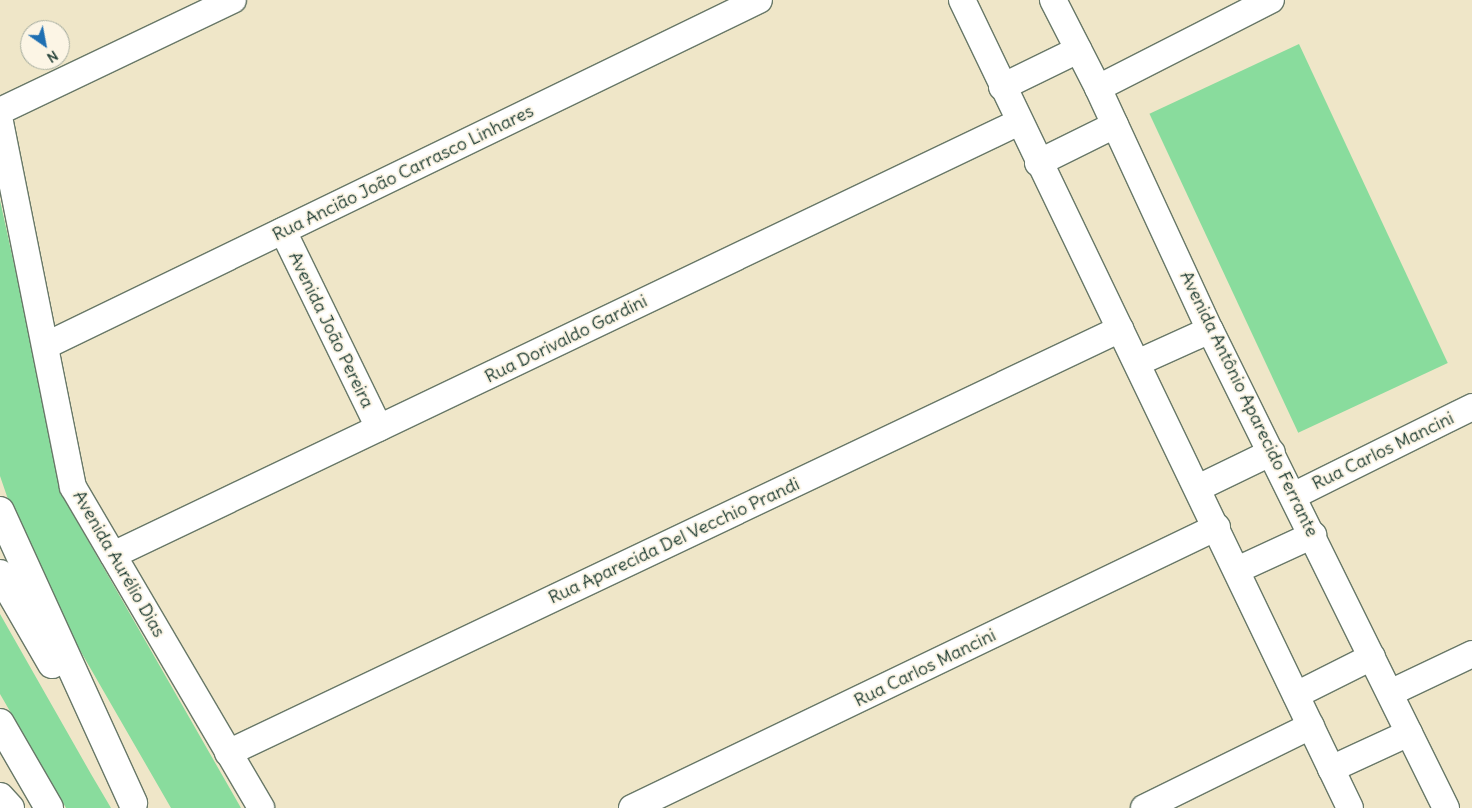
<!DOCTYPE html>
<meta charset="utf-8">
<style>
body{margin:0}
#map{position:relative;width:1472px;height:808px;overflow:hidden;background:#efe6c8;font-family:Delius,sans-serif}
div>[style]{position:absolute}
.green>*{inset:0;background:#89dc9d;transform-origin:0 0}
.roads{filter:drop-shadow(1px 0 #687868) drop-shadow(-1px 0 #687868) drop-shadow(0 1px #687868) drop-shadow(0 -1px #687868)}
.minor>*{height:26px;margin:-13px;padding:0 13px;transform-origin:13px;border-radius:13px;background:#fff}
.highway>*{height:28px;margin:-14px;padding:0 14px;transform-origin:14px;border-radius:14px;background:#fff}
span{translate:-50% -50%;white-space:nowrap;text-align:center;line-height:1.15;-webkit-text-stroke:4px #fcf5e5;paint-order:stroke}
.street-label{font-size:18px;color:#1f3d34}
.north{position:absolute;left:20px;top:20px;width:50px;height:50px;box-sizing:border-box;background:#fcf5e5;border:1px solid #a4ab9e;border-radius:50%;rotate:147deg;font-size:14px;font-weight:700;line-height:20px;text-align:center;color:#1f3d34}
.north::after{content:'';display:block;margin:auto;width:18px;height:22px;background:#1f6fb2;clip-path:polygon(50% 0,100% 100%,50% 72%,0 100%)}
</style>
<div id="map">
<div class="green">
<i style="left:1299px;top:44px;width:352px;height:165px;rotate:65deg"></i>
<i style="clip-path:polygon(0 200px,66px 502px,241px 808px,171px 808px,66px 626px,21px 537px,0 476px)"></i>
<i style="clip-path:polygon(0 614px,91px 774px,111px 808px,66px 808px,0 694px)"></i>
</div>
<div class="roads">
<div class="minor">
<i style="left:962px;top:0;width:896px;rotate:64.35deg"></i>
<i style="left:1053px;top:0;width:99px;rotate:62.9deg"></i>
<i style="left:1098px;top:88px;width:267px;rotate:65.2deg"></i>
<i style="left:1210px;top:330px;width:533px;rotate:63.72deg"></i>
<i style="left:1002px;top:87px;width:85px;rotate:-26deg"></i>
<i style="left:1098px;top:88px;width:194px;rotate:-27deg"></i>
<i style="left:0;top:111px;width:258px;rotate:-25.5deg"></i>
<i style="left:0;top:122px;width:372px;rotate:78.7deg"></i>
<i style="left:73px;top:487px;width:372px;rotate:59.6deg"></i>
<i style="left:1038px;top:163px;width:86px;rotate:-26.3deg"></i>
<i style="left:283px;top:231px;width:219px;rotate:64deg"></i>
<i style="left:47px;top:345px;width:791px;rotate:-25.85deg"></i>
<i style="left:1137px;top:363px;width:80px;rotate:-24.3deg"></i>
<i style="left:1198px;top:488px;width:82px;rotate:-25.9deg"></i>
<i style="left:1293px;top:496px;width:200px;rotate:-26.4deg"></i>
<i style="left:113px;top:555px;width:1004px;rotate:-25.54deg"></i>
<i style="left:1237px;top:570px;width:84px;rotate:-24.7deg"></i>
<i style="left:1390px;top:693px;width:91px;rotate:-25.4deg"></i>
<i style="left:1296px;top:695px;width:85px;rotate:-26.6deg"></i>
<i style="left:228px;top:753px;width:988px;rotate:-25.42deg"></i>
<i style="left:1331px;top:769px;width:86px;rotate:-24.8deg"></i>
<i style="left:632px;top:808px;width:649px;rotate:-25.66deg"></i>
<i style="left:1144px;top:808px;width:186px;rotate:-26.2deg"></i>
</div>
<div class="highway">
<i style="left:0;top:511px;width:321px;rotate:65.5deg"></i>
<i style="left:0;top:574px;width:104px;rotate:60deg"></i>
<i style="left:0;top:723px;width:98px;rotate:60deg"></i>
<i style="left:0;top:797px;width:15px;rotate:48deg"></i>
</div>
</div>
<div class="street-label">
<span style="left:403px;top:173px;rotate:-26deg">Rua Ancião João Carrasco Linhares</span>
<span style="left:331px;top:330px;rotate:64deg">Avenida João Pereira</span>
<span style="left:566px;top:339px;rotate:-26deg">Rua Dorivaldo Gardini</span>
<span style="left:1249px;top:404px;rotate:64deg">Avenida Antônio Aparecido Ferrante</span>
<span style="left:1383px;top:451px;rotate:-26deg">Rua Carlos Mancini</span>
<span style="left:674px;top:541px;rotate:-25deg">Rua Aparecida Del Vecchio Prandi</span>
<span style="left:119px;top:564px;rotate:60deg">Avenida Aurélio Dias</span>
<span style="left:925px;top:668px;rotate:-26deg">Rua Carlos Mancini</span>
</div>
<div class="north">N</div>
</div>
